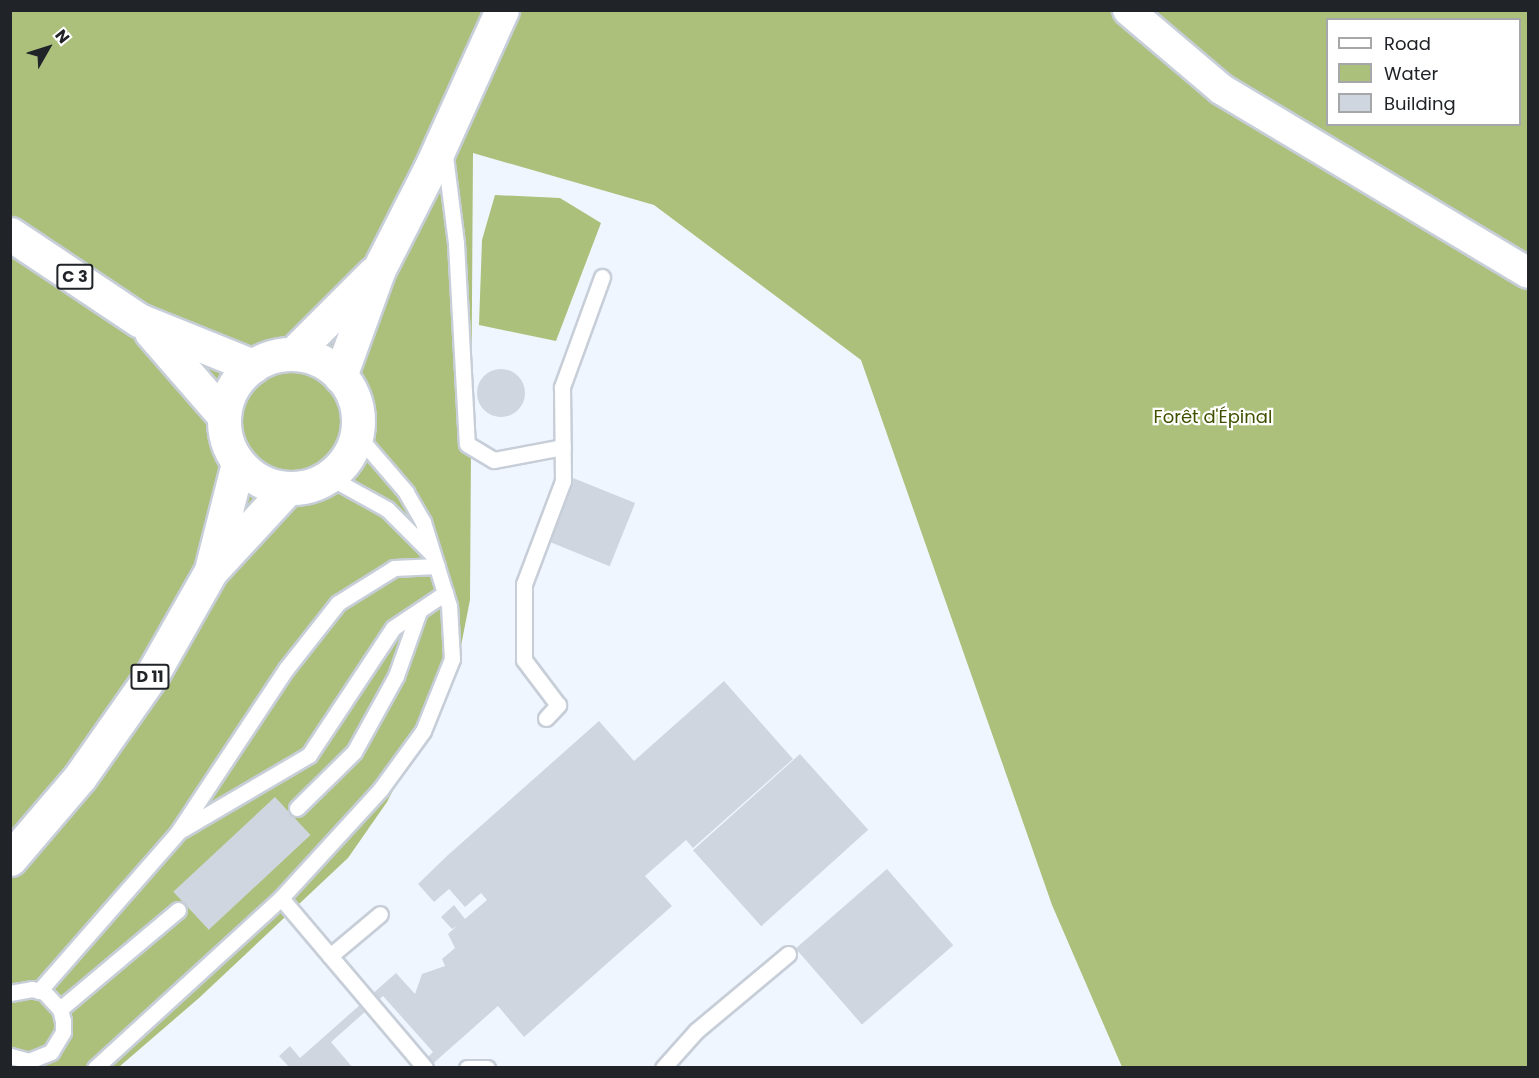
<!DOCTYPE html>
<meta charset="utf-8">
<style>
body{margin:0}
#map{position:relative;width:1539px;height:1078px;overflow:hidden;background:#f0f6ff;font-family:Poppins,sans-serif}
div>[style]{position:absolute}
.forest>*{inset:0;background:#acc07c}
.water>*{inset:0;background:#abc07b}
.building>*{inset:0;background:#cfd6e0;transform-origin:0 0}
.round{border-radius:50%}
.roads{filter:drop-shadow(2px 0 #c7ced8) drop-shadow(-2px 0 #c7ced8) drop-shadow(0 2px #c7ced8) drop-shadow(0 -2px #c7ced8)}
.service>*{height:15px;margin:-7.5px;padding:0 7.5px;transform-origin:7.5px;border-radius:7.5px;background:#fff}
.minor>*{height:30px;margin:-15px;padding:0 15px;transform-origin:15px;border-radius:15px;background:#fff}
.secondary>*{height:33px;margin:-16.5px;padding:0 16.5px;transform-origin:16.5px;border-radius:16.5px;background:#fff}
.primary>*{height:33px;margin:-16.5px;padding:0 16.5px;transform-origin:16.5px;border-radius:16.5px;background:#fff}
.primary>.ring{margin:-16.5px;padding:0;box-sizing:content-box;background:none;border:33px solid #fff;border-radius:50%}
span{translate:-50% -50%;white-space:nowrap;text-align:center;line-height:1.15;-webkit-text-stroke:4.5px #fff;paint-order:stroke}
.shield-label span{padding:2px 4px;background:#fff;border:2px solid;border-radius:4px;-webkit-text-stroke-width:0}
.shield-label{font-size:16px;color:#202327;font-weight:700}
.park-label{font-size:18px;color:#405100}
.frame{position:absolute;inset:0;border:12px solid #202327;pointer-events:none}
.legend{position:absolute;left:1326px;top:18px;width:195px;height:108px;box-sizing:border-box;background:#fff;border:2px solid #a6a7a9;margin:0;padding:8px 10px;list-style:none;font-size:18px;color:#202327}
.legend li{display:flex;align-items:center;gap:12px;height:30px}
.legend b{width:30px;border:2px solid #a6a7a9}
.north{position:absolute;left:18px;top:18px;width:60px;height:60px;-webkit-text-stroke:4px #fff;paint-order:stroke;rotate:51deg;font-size:16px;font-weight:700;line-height:24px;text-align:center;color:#202327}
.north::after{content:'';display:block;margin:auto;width:21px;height:27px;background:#202327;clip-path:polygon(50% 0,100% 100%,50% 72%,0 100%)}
</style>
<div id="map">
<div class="forest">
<i style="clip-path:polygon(evenodd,10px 11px,1528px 11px,1528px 1067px,1122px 1067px,1052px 905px,861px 360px,654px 205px,473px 153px,470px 600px,457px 666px,387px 802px,348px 858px,199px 998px,119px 1067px,11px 1067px,10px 11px,1328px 20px,1520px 20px,1520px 124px,1328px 124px,1328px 20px)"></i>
</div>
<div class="water">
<i style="clip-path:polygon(495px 195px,560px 198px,601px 223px,556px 341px,479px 325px,482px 240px)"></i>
</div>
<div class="building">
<i class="round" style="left:477px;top:369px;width:48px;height:48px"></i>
<i style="left:573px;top:478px;width:67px;height:68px;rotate:22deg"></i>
<i style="clip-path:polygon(724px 681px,793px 759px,693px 848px,686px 840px,645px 876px,672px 906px,524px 1037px,498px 1006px,428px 1068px,416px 1068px,433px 1052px,383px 996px,331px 1042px,353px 1068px,290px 1068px,279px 1056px,290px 1046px,300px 1058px,396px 973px,415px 994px,422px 974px,445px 966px,442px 959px,455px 948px,448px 934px,457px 926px,452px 929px,441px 917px,454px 905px,465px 919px,487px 900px,481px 893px,465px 907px,449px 889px,434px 902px,418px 884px,448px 855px,599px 721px,634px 761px)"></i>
<i style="left:800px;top:754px;width:102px;height:144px;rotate:48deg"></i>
<i style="left:275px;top:797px;width:52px;height:139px;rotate:47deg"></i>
<i style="left:887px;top:869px;width:101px;height:121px;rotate:49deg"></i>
</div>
<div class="roads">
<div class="service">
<i style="left:444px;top:148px;width:96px;rotate:82.8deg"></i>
<i style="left:456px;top:243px;width:201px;rotate:86.9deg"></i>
<i style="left:467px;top:444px;width:31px;rotate:31deg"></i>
<i style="left:494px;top:460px;width:70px;rotate:-10.7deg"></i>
<i style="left:329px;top:477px;width:66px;rotate:28.9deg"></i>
<i style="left:387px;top:509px;width:64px;rotate:45deg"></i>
<i style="left:546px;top:718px;width:18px;rotate:-47deg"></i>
<i style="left:558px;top:705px;width:56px;rotate:-127.1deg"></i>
<i style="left:524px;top:660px;width:76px;rotate:-90deg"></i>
<i style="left:524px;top:584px;width:110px;rotate:-69.3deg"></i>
<i style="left:563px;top:481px;width:94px;rotate:-90.6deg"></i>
<i style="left:562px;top:387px;width:117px;rotate:-70deg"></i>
<i style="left:297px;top:808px;width:80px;rotate:-44.5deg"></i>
<i style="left:354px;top:752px;width:87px;rotate:-61.1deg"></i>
<i style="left:396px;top:676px;width:69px;rotate:-70.5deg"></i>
<i style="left:183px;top:829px;width:146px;rotate:-30.4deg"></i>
<i style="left:309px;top:755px;width:152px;rotate:-56.5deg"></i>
<i style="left:393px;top:628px;width:63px;rotate:-33.9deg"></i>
<i style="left:281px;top:898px;width:223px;rotate:49.7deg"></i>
<i style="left:330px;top:956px;width:65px;rotate:-40deg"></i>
<i style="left:39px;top:991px;width:211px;rotate:-48.8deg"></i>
<i style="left:178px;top:832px;width:196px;rotate:-56.5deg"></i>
<i style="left:286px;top:669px;width:84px;rotate:-51.8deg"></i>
<i style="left:338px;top:603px;width:66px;rotate:-32deg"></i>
<i style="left:394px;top:568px;width:43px;rotate:-2.7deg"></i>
<i style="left:10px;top:993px;width:22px;rotate:-10deg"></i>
<i style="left:32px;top:989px;width:12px;rotate:14deg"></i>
<i style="left:44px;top:992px;width:23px;rotate:47deg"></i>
<i style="left:60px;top:1009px;width:12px;rotate:76deg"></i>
<i style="left:63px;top:1021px;width:11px;rotate:90deg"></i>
<i style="left:63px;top:1032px;width:23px;rotate:121deg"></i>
<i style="left:51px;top:1052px;width:24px;rotate:158deg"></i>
<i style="left:29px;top:1061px;width:20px;rotate:-165deg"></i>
<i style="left:60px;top:1009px;width:154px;rotate:-40deg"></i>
<i style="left:95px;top:1068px;width:252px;rotate:-42.4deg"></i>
<i style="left:281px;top:898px;width:147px;rotate:-47.5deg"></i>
<i style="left:380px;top:790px;width:73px;rotate:-53.9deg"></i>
<i style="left:423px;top:731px;width:78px;rotate:-68.1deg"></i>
<i style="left:452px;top:659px;width:53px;rotate:-93.2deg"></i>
<i style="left:449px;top:606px;width:88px;rotate:-107.2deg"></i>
<i style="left:423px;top:522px;width:34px;rotate:-120deg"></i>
<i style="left:406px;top:492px;width:75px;rotate:-130.7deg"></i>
<i style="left:467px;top:1068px;width:20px"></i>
<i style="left:663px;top:1068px;width:50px;rotate:-48.3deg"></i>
<i style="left:696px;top:1031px;width:120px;rotate:-39.9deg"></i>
</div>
<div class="minor">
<i style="left:1128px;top:10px;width:122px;rotate:40.3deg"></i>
<i style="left:1221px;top:89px;width:358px;rotate:30.9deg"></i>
</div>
<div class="secondary">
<i style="left:293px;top:354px;width:113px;rotate:-45deg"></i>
<i style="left:340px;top:376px;width:114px;rotate:-70deg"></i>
<i style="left:379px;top:269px;width:114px;rotate:-63deg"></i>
<i style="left:431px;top:167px;width:172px;rotate:-65.7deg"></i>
</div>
<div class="primary">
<i style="left:10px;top:234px;width:155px;rotate:33.7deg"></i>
<i style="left:139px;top:320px;width:123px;rotate:22deg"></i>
<i style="left:151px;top:332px;width:111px;rotate:49deg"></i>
<i class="ring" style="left:224px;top:354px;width:101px;height:101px"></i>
<i style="left:212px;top:566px;width:106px;rotate:-75.8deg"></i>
<i style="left:10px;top:859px;width:108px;rotate:-49.5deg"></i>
<i style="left:80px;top:777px;width:127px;rotate:-54.9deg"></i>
<i style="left:153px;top:673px;width:117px;rotate:-60.4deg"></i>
<i style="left:211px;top:571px;width:112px;rotate:-47.2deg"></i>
</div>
</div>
<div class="shield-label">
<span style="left:75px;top:277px">C 3</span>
<span style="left:150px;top:677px">D 11</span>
</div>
<div class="park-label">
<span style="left:1213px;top:417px">Forêt d'Épinal</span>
</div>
<div class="frame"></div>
<ul class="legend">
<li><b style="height:8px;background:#fff"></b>Road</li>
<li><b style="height:16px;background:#abc07b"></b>Water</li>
<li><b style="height:16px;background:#cfd6e0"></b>Building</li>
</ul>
<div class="north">N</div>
</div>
